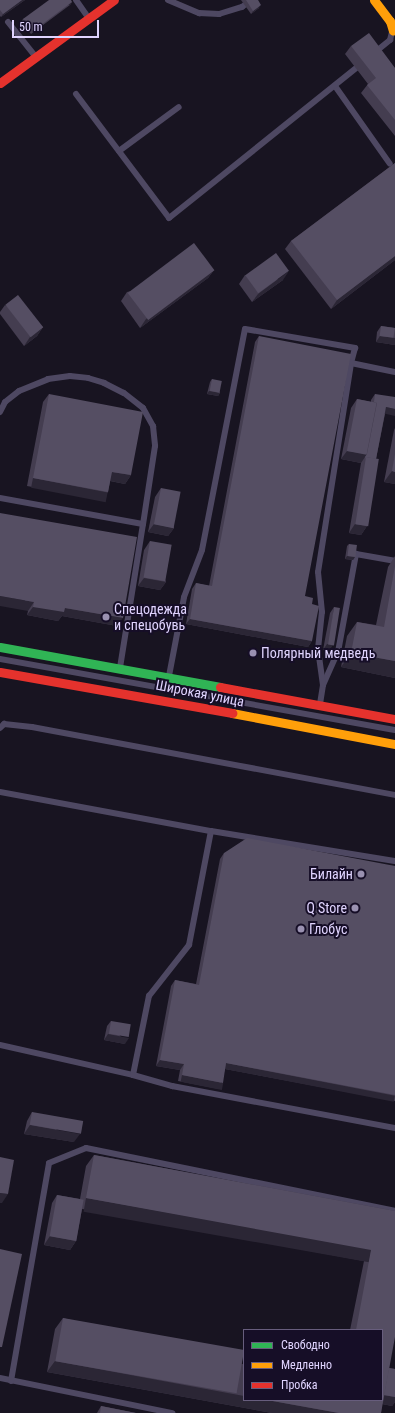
<!DOCTYPE html>
<meta charset="utf-8">
<style>
body{margin:0}
#map{position:relative;width:395px;height:1413px;overflow:hidden;background:#181421;font-family:"Roboto Condensed",sans-serif}
div>[style]{position:absolute}
.lane>*{height:6px;margin:-3px;padding:0 3px;transform-origin:3px;border-radius:3px;background:#4e4862}
.fast>*{height:9px;margin:-4.5px;padding:0 4.5px;transform-origin:4.5px;border-radius:4.5px;background:#30b455}
.slow>*{height:9px;margin:-4.5px;padding:0 4.5px;transform-origin:4.5px;border-radius:4.5px;background:#ff9f0a}
.jam>*{height:9px;margin:-4.5px;padding:0 4.5px;transform-origin:4.5px;border-radius:4.5px;background:#e5322d}
.wall>*{inset:0;background:#443d50}
.shaded-wall>*{inset:0;background:#2b2635;transform-origin:0 0}
.building>*{inset:0;background:#554e63;transform-origin:0 0}
.dots>*{width:11px;height:11px;translate:-50% -50%;box-sizing:border-box;border:2px solid #160e27;border-radius:50%}
span{translate:-50% -50%;white-space:nowrap;text-align:center;line-height:1.15;-webkit-text-stroke:4px #160e27;paint-order:stroke}
.poi-label{font-size:14px;color:#e0d4ff}
.left{translate:0 -50%;text-align:left}
.right{translate:-100% -50%;text-align:right}
.street-label{font-size:14px;color:#e0d4ff}
.legend{position:absolute;left:243px;top:1329px;width:140px;height:72px;box-sizing:border-box;background:#160e27;border:1px solid #675d7d;margin:0;padding:5px 7px;list-style:none;font-size:12px;color:#e0d4ff}
.legend li{display:flex;align-items:center;gap:8px;height:20px}
.legend b{width:20px;border:1px solid #675d7d}
.scale{position:absolute;left:12px;top:20px;width:87px;height:18px;box-sizing:border-box;border:2px solid #e0d4ff;border-top:0;padding-left:5px;font-size:12px;line-height:14px;white-space:nowrap;color:#e0d4ff;-webkit-text-stroke:3px #160e27;paint-order:stroke}
</style>
<div id="map">
<div class="lane">
<i style="left:76px;top:0;width:21px;rotate:55deg"></i>
<i style="left:168px;top:0;width:34px;rotate:23deg"></i>
<i style="left:199px;top:13px;width:20px;rotate:3deg"></i>
<i style="left:219px;top:14px;width:24px;rotate:-17deg"></i>
<i style="left:242px;top:7px;width:11px;rotate:-38deg"></i>
<i style="left:8px;top:22px;width:43px;rotate:51.5deg"></i>
<i style="left:374px;top:53px;width:21px;rotate:-39deg"></i>
<i style="left:390px;top:40px;width:8px;rotate:-76deg"></i>
<i style="left:335px;top:86px;width:95px;rotate:54.8deg"></i>
<i style="left:76px;top:94px;width:155px;rotate:53.1deg"></i>
<i style="left:169px;top:218px;width:240px;rotate:-38.7deg"></i>
<i style="left:119px;top:151px;width:74px;rotate:-36.3deg"></i>
<i style="left:0;top:412px;width:11px;rotate:-63deg"></i>
<i style="left:5px;top:402px;width:18px;rotate:-38deg"></i>
<i style="left:19px;top:391px;width:31px;rotate:-22deg"></i>
<i style="left:48px;top:379px;width:22px;rotate:-8deg"></i>
<i style="left:70px;top:376px;width:18px;rotate:6deg"></i>
<i style="left:88px;top:378px;width:17px;rotate:17deg"></i>
<i style="left:104px;top:383px;width:22px;rotate:27deg"></i>
<i style="left:124px;top:393px;width:24px;rotate:38deg"></i>
<i style="left:143px;top:408px;width:21px;rotate:61deg"></i>
<i style="left:153px;top:426px;width:20px;rotate:84deg"></i>
<i style="left:155px;top:446px;width:79px;rotate:98.7deg"></i>
<i style="left:0;top:498px;width:145px;rotate:10.3deg"></i>
<i style="left:143px;top:524px;width:145px;rotate:99.1deg"></i>
<i style="left:0;top:659px;width:401px;rotate:10.2deg"></i>
<i style="left:169px;top:676px;width:80px;rotate:-79.2deg"></i>
<i style="left:184px;top:597px;width:50px;rotate:-69deg"></i>
<i style="left:202px;top:550px;width:225px;rotate:-79deg"></i>
<i style="left:245px;top:329px;width:112px;rotate:9.8deg"></i>
<i style="left:355px;top:348px;width:16px;rotate:105deg"></i>
<i style="left:351px;top:363px;width:45px;rotate:11.6deg"></i>
<i style="left:323px;top:685px;width:36px;rotate:-66deg"></i>
<i style="left:338px;top:652px;width:100px;rotate:-79.6deg"></i>
<i style="left:356px;top:554px;width:40px;rotate:10deg"></i>
<i style="left:320px;top:704px;width:19px;rotate:-81deg"></i>
<i style="left:323px;top:685px;width:36px;rotate:-98deg"></i>
<i style="left:318px;top:649px;width:37px;rotate:-84deg"></i>
<i style="left:322px;top:612px;width:40px;rotate:-95.7deg"></i>
<i style="left:318px;top:572px;width:212px;rotate:-81deg"></i>
<i style="left:0;top:728px;width:6px;rotate:-45deg"></i>
<i style="left:4px;top:724px;width:28px;rotate:6deg"></i>
<i style="left:32px;top:727px;width:369px;rotate:10.6deg"></i>
<i style="left:0;top:792px;width:215px;rotate:10.5deg"></i>
<i style="left:0;top:1045px;width:136px;rotate:12.7deg"></i>
<i style="left:133px;top:1075px;width:81px;rotate:-78.6deg"></i>
<i style="left:149px;top:996px;width:65px;rotate:-51.9deg"></i>
<i style="left:189px;top:945px;width:116px;rotate:-79.1deg"></i>
<i style="left:211px;top:831px;width:186px;rotate:9.3deg"></i>
<i style="left:133px;top:1075px;width:41px;rotate:15.8deg"></i>
<i style="left:172px;top:1086px;width:227px;rotate:10.7deg"></i>
<i style="left:0;top:1378px;width:176px;rotate:11.5deg"></i>
<i style="left:11px;top:1381px;width:221px;rotate:-80.1deg"></i>
<i style="left:49px;top:1163px;width:40px;rotate:-22deg"></i>
<i style="left:86px;top:1148px;width:315px;rotate:11.5deg"></i>
</div>
<div class="fast">
<i style="left:0;top:647px;width:224px;rotate:10.3deg"></i>
</div>
<div class="slow">
<i style="left:374px;top:0;width:26px;rotate:53deg"></i>
<i style="left:390px;top:21px;width:10px;rotate:73deg"></i>
<i style="left:232px;top:713px;width:166px;rotate:10.8deg"></i>
</div>
<div class="jam">
<i style="left:0;top:83px;width:141px;rotate:-36.1deg"></i>
<i style="left:0;top:672px;width:236px;rotate:10deg"></i>
<i style="left:220px;top:687px;width:178px;rotate:10.4deg"></i>
</div>
<div class="wall">
<i style="clip-path:polygon(0 0,25px 0,1px 17px,0 16px)"></i>
<i style="clip-path:polygon(241px 0,258px 0,259px 8px,251px 14px)"></i>
<i style="clip-path:polygon(72px 2px,70px 5px,31px 34px,21px 22px,23px 19px)"></i>
<i style="clip-path:polygon(351px 46px,395px 68px,395px 136px,361px 93px,368px 84px,345px 54px)"></i>
<i style="clip-path:polygon(395px 163px,395px 260px,331px 309px,285px 249px,291px 241px)"></i>
<i style="clip-path:polygon(214px 270px,208px 278px,140px 328px,121px 301px,127px 292px)"></i>
<i style="clip-path:polygon(245px 275px,283px 280px,252px 302px,239px 284px)"></i>
<i style="clip-path:polygon(5px 305px,43px 327px,37px 336px,24px 346px,0 314px,0 312px)"></i>
<i style="clip-path:polygon(381px 326px,395px 328px,395px 345px,376px 342px,377px 332px)"></i>
<i style="clip-path:polygon(259px 336px,305px 596px,312px 604px,312px 641px,308px 647px,186px 624px,192px 589px,196px 583px,209px 586px,255px 342px)"></i>
<i style="clip-path:polygon(212px 379px,220px 393px,218px 396px,207px 394px,210px 382px)"></i>
<i style="clip-path:polygon(49px 394px,131px 475px,125px 484px,110px 481px,108px 492px,102px 500px,27px 486px,43px 402px)"></i>
<i style="clip-path:polygon(375px 394px,385px 414px,376px 459px,367px 526px,361px 535px,349px 533px,361px 463px,341px 459px,351px 408px,357px 399px,371px 402px,371px 400px)"></i>
<i style="clip-path:polygon(395px 428px,395px 484px,384px 482px,394px 430px)"></i>
<i style="clip-path:polygon(161px 488px,174px 528px,168px 536px,148px 532px,155px 497px)"></i>
<i style="clip-path:polygon(0 513px,117px 626px,62px 616px,58px 621px,27px 615px,28px 611px)"></i>
<i style="clip-path:polygon(150px 541px,166px 582px,160px 590px,138px 586px,144px 550px)"></i>
<i style="clip-path:polygon(349px 544px,355px 557px,353px 560px,345px 559px,347px 546px)"></i>
<i style="clip-path:polygon(395px 556px,395px 678px,341px 667px,347px 636px,357px 622px,376px 625px,388px 567px)"></i>
<i style="clip-path:polygon(334px 607px,329px 651px,323px 650px,330px 613px)"></i>
<i style="clip-path:polygon(224px 853px,395px 866px,395px 1101px,225px 1069px,219px 1089px,178px 1081px,180px 1070px,156px 1066px,171px 986px,175px 980px,196px 984px,220px 859px)"></i>
<i style="clip-path:polygon(111px 1021px,125px 1044px,104px 1040px,107px 1026px)"></i>
<i style="clip-path:polygon(32px 1112px,74px 1142px,24px 1134px,27px 1121px)"></i>
<i style="clip-path:polygon(94px 1155px,395px 1211px,389px 1368px,395px 1369px,395px 1402px,392px 1406px,382px 1404px,381px 1413px,272px 1413px,47px 1372px,55px 1329px,63px 1318px,382px 1400px,382px 1330px,350px 1330px,364px 1261px,82px 1209px,76px 1241px,70px 1250px,44px 1245px,52px 1203px,57px 1195px,80px 1199px,86px 1166px)"></i>
<i style="clip-path:polygon(101px 1406px,136px 1413px,97px 1413px)"></i>
</div>
<div class="shaded-wall">
<i style="clip-path:polygon(22px 0,25px 0,1px 17px,3px 14px)"></i>
<i style="left:72px;top:2px;width:4px;height:49px;rotate:124deg"></i>
<i style="clip-path:polygon(261px 5px,259px 8px,251px 14px,253px 11px)"></i>
<i style="clip-path:polygon(395px 256px,395px 260px,331px 309px,337px 300px)"></i>
<i style="clip-path:polygon(214px 270px,208px 278px,140px 328px,146px 319px)"></i>
<i style="clip-path:polygon(289px 271px,283px 280px,252px 302px,258px 294px)"></i>
<i style="clip-path:polygon(43px 327px,37px 336px,24px 346px,30px 337px)"></i>
<i style="clip-path:polygon(380px 336px,395px 338px,395px 345px,376px 342px)"></i>
<i style="clip-path:polygon(209px 391px,220px 393px,218px 396px,207px 394px)"></i>
<i style="clip-path:polygon(386px 407px,395px 409px,395px 416px,382px 413px)"></i>
<i style="clip-path:polygon(347px 451px,367px 454px,361px 463px,341px 459px)"></i>
<i style="clip-path:polygon(392px 471px,395px 472px,395px 484px,384px 482px)"></i>
<i style="clip-path:polygon(112px 472px,131px 475px,125px 484px,106px 480px)"></i>
<i style="left:33px;top:478px;width:76px;height:10px;rotate:11deg"></i>
<i style="clip-path:polygon(154px 524px,174px 528px,168px 536px,148px 532px)"></i>
<i style="clip-path:polygon(355px 524px,367px 526px,361px 535px,349px 533px)"></i>
<i style="clip-path:polygon(347px 556px,355px 557px,353px 560px,345px 559px)"></i>
<i style="clip-path:polygon(144px 578px,166px 582px,160px 590px,138px 586px)"></i>
<i style="clip-path:polygon(0 596px,34px 602px,28px 611px,0 606px)"></i>
<i style="clip-path:polygon(33px 607px,65px 608px,123px 618px,117px 626px,62px 616px,58px 621px,27px 615px)"></i>
<i style="clip-path:polygon(190px 619px,312px 641px,308px 647px,186px 624px)"></i>
<i style="clip-path:polygon(327px 644px,333px 645px,329px 651px,323px 650px)"></i>
<i style="clip-path:polygon(351px 653px,395px 661px,395px 678px,341px 667px)"></i>
<i style="clip-path:polygon(108px 1034px,129px 1038px,125px 1044px,104px 1040px)"></i>
<i style="clip-path:polygon(160px 1060px,184px 1064px,180px 1070px,156px 1066px)"></i>
<i style="left:226px;top:1063px;width:172px;height:6px;rotate:11deg"></i>
<i style="left:182px;top:1075px;width:42px;height:7px;rotate:11deg"></i>
<i style="clip-path:polygon(30px 1125px,80px 1134px,74px 1142px,24px 1134px)"></i>
<i style="clip-path:polygon(0 1193px,8px 1194px,2px 1203px,0 1203px)"></i>
<i style="left:86px;top:1198px;width:290px;height:14px;rotate:10deg"></i>
<i style="clip-path:polygon(50px 1236px,76px 1241px,70px 1250px,44px 1245px)"></i>
<i style="clip-path:polygon(55px 1361px,244px 1396px,244px 1400px,267px 1400px,339px 1413px,272px 1413px,47px 1372px)"></i>
<i style="clip-path:polygon(383px 1395px,395px 1397px,395px 1402px,392px 1406px,377px 1403px)"></i>
</div>
<div class="building">
<i style="clip-path:polygon(0 0,22px 0,3px 14px,0 10px)"></i>
<i style="clip-path:polygon(49px 0,71px 0,72px 2px,33px 31px,23px 19px)"></i>
<i style="clip-path:polygon(246px 0,258px 0,261px 5px,253px 11px)"></i>
<i style="clip-path:polygon(369px 33px,395px 68px,395px 120px,367px 85px,376px 78px,351px 46px)"></i>
<i style="clip-path:polygon(395px 163px,395px 256px,337px 300px,291px 241px)"></i>
<i style="left:194px;top:243px;width:34px;height:83px;rotate:53deg"></i>
<i style="left:276px;top:253px;width:22px;height:38px;rotate:54deg"></i>
<i style="left:18px;top:295px;width:41px;height:16px;rotate:52deg"></i>
<i style="left:381px;top:326px;width:14px;height:10px;rotate:8deg"></i>
<i style="clip-path:polygon(259px 336px,351px 354px,305px 596px,313px 598px,312px 604px,319px 606px,312px 641px,190px 619px,196px 583px,212px 586px)"></i>
<i style="left:212px;top:379px;width:10px;height:12px;rotate:11deg"></i>
<i style="clip-path:polygon(49px 394px,143px 412px,131px 475px,112px 472px,108px 492px,33px 478px)"></i>
<i style="clip-path:polygon(375px 394px,395px 397px,395px 409px,386px 407px,376px 459px,366px 457px,365px 459px,365px 457px,367px 454px,377px 403px,374px 402px)"></i>
<i style="left:357px;top:399px;width:20px;height:53px;rotate:11deg"></i>
<i style="clip-path:polygon(395px 454px,395px 472px,392px 471px)"></i>
<i style="left:366px;top:457px;width:13px;height:68px;rotate:9deg"></i>
<i style="left:161px;top:488px;width:20px;height:37px;rotate:11deg"></i>
<i style="clip-path:polygon(0 513px,137px 537px,123px 618px,65px 608px,64px 612px,33px 607px,34px 602px,0 596px)"></i>
<i style="left:150px;top:541px;width:22px;height:37px;rotate:10deg"></i>
<i style="left:349px;top:544px;width:8px;height:12px;rotate:7deg"></i>
<i style="clip-path:polygon(395px 566px,395px 661px,351px 653px,357px 622px,384px 627px)"></i>
<i style="left:334px;top:607px;width:6px;height:38px;rotate:9deg"></i>
<i style="clip-path:polygon(247px 838px,395px 866px,395px 1095px,226px 1063px,223px 1083px,182px 1075px,184px 1064px,160px 1060px,175px 980px,199px 985px,224px 853px)"></i>
<i style="left:111px;top:1021px;width:20px;height:13px;rotate:9deg"></i>
<i style="left:32px;top:1112px;width:52px;height:13px;rotate:10deg"></i>
<i style="clip-path:polygon(94px 1155px,395px 1211px,395px 1337px,381px 1413px,339px 1413px,267px 1400px,382px 1400px,382px 1330px,356px 1330px,371px 1250px,86px 1198px)"></i>
<i style="clip-path:polygon(0 1157px,14px 1160px,8px 1194px,0 1193px)"></i>
<i style="left:57px;top:1195px;width:27px;height:42px;rotate:10deg"></i>
<i style="clip-path:polygon(0 1249px,22px 1254px,2px 1347px,0 1347px)"></i>
<i style="left:63px;top:1318px;width:184px;height:44px;rotate:10deg"></i>
<i style="clip-path:polygon(389px 1368px,395px 1369px,395px 1397px,384px 1395px)"></i>
<i style="clip-path:polygon(101px 1406px,136px 1413px,100px 1413px)"></i>
</div>
<div class="dots">
<i style="left:106px;top:617px;background:#9a91b1"></i>
<i style="left:253px;top:653px;background:#9a91b1"></i>
<i style="left:361px;top:874px;background:#9a91b1"></i>
<i style="left:355px;top:908px;background:#9a91b1"></i>
<i style="left:301px;top:929px;background:#9a91b1"></i>
</div>
<div class="poi-label">
<span class="left" style="left:114px;top:617px">Спецодежда<br>и спецобувь</span>
<span class="left" style="left:261px;top:653px">Полярный медведь</span>
<span class="right" style="left:353px;top:874px">Билайн</span>
<span class="right" style="left:347px;top:908px">Q Store</span>
<span class="left" style="left:309px;top:929px">Глобус</span>
</div>
<div class="street-label">
<span style="left:200px;top:693px;rotate:11deg">Широкая улица</span>
</div>
<ul class="legend">
<li><b style="height:5px;background:#30b455"></b>Свободно</li>
<li><b style="height:5px;background:#ff9f0a"></b>Медленно</li>
<li><b style="height:5px;background:#e5322d"></b>Пробка</li>
</ul>
<div class="scale">50 m</div>
</div>
